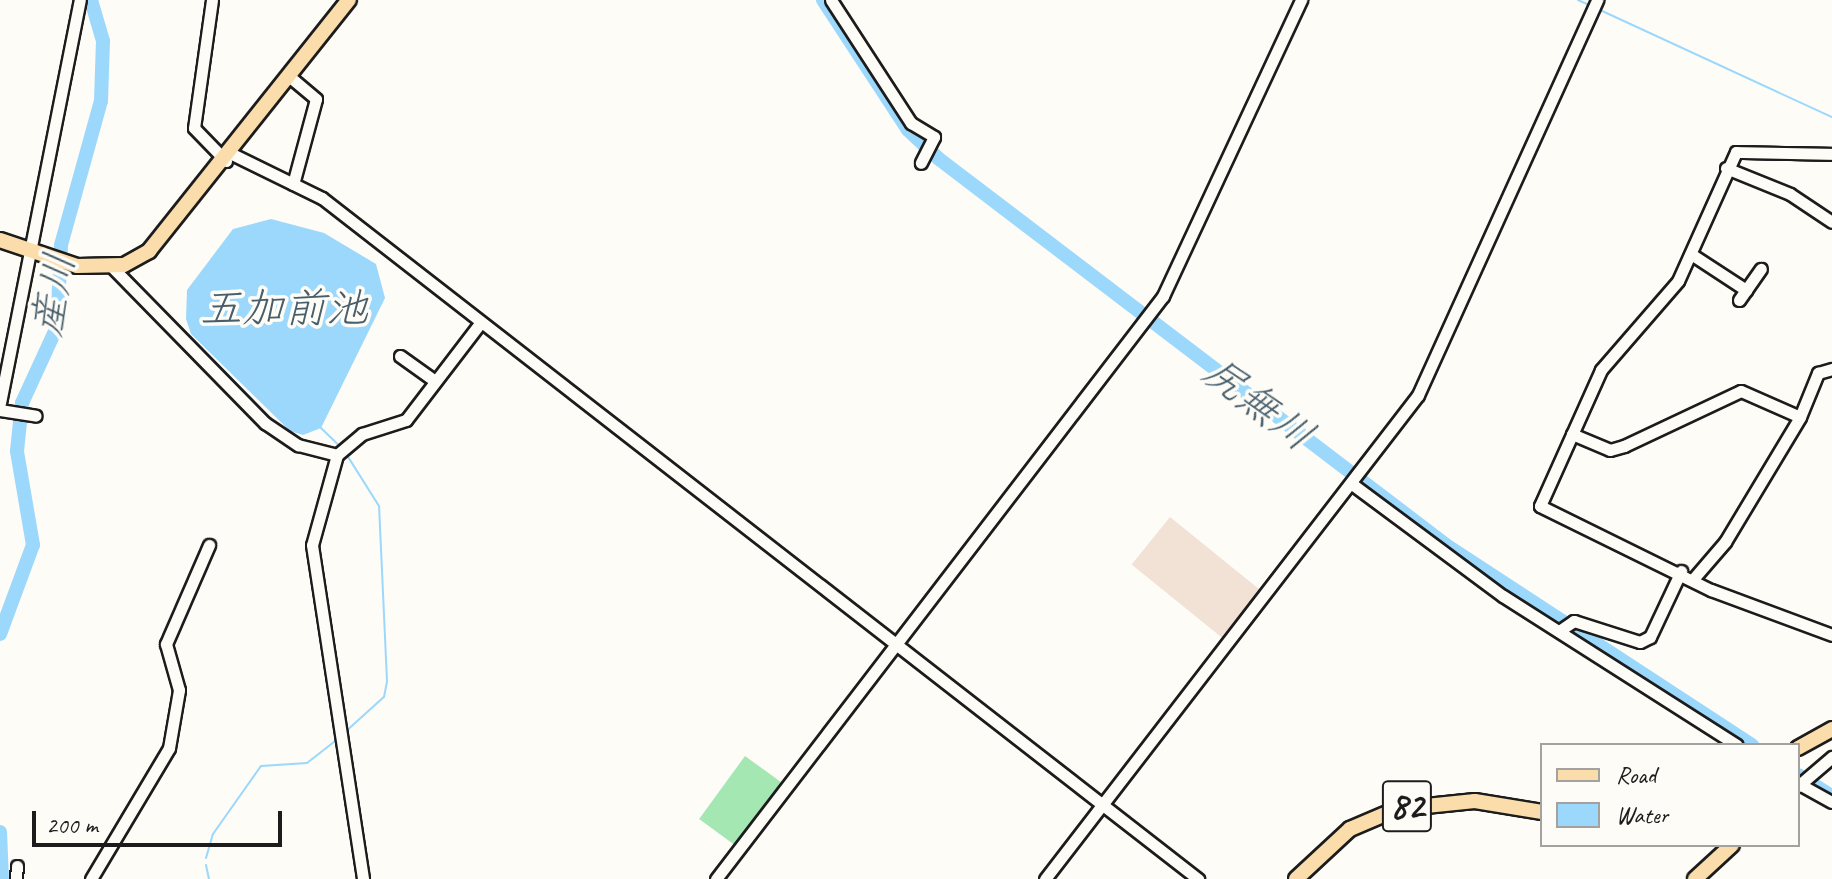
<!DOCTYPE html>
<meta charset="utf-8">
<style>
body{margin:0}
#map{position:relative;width:1832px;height:879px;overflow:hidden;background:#fdfcf7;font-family:Caveat,"Klee One",sans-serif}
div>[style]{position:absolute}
.built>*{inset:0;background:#f2e2d6;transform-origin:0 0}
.green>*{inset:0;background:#a4e7b2;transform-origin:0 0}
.water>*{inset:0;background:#9bd8fc}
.stream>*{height:2px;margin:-1px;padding:0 1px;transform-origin:1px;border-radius:1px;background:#9bd8fc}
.river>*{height:14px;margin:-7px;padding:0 7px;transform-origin:7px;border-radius:7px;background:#9bd8fc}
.roads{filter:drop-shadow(2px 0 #1c1c1c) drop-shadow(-2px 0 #1c1c1c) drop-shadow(0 2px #1c1c1c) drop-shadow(0 -2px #1c1c1c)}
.minor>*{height:11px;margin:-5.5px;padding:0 5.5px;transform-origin:5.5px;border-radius:5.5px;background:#fdfcf7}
.major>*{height:14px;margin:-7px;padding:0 7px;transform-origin:7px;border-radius:7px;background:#fbddab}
span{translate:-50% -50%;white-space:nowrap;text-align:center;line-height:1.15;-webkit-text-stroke:7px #fdfcf7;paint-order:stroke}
.shield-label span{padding:2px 6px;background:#fdfcf7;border:2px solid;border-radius:6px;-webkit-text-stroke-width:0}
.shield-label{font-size:38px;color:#1c1c1c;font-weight:700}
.water-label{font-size:42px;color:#485e6a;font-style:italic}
.legend{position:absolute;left:1540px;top:743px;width:260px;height:104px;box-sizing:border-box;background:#fdfcf7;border:2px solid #a3a29f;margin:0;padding:10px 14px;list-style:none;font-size:24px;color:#1c1c1c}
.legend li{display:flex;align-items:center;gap:16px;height:40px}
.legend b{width:40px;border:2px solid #a3a29f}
.scale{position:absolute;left:32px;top:811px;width:250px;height:36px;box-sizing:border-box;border:4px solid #1c1c1c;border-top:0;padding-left:10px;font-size:24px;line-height:28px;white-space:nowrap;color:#1c1c1c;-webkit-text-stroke:6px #fdfcf7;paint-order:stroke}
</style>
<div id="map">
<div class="built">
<i style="left:1170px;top:517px;width:120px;height:61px;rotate:39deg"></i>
</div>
<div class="green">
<i style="left:745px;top:756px;width:46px;height:78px;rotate:36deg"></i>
</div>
<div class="water">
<i style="clip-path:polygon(271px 219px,324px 233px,376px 264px,385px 298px,321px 428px,303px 435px,290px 431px,191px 334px,186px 319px,187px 290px,233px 229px)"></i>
</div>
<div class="stream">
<i style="left:1578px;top:0;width:12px;rotate:24deg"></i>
<i style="left:1600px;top:10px;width:255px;rotate:24.8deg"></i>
<i style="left:321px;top:428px;width:28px;rotate:44deg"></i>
<i style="left:344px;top:733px;width:54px;rotate:-42deg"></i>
<i style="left:384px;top:697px;width:16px;rotate:-79deg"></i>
<i style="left:387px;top:681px;width:175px;rotate:-92.6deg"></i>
<i style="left:379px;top:506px;width:64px;rotate:-122.2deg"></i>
<i style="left:206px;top:858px;width:25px;rotate:-74deg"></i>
<i style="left:213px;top:834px;width:83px;rotate:-54.8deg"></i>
<i style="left:261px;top:766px;width:46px;rotate:-3.7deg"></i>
<i style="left:307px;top:763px;width:37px;rotate:-38deg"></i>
<i style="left:206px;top:865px;width:14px;rotate:78deg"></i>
</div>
<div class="river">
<i style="left:823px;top:0;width:155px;rotate:56.8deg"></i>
<i style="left:908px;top:130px;width:42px;rotate:43.1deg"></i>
<i style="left:939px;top:159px;width:637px;rotate:37.28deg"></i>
<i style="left:1446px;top:545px;width:366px;rotate:33.2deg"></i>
<i style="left:0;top:634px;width:95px;rotate:-69.7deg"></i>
<i style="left:33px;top:545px;width:95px;rotate:-99.7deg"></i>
<i style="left:17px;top:451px;width:48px;rotate:-84.1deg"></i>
<i style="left:22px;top:403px;width:84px;rotate:-65.3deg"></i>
<i style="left:57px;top:327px;width:82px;rotate:-87.2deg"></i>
<i style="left:61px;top:245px;width:149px;rotate:-74.5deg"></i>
<i style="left:101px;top:101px;width:60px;rotate:-88.1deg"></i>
<i style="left:103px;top:41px;width:43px;rotate:-106.3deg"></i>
<i style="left:1798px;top:775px;width:40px;rotate:32deg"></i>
<i style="left:0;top:832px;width:47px;rotate:87.6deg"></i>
</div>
<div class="roads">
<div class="minor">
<i style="left:212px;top:0;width:129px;rotate:98deg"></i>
<i style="left:194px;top:128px;width:46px;rotate:45.9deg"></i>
<i style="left:831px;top:0;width:147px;rotate:57deg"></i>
<i style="left:911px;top:123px;width:27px;rotate:31deg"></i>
<i style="left:934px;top:137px;width:29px;rotate:117deg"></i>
<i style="left:290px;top:77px;width:34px;rotate:40deg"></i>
<i style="left:316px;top:99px;width:88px;rotate:105.1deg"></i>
<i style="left:232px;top:154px;width:100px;rotate:26.1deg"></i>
<i style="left:322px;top:198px;width:1110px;rotate:37.86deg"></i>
<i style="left:1832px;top:154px;width:96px;rotate:-178.8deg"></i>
<i style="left:1736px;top:152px;width:141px;rotate:114.2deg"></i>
<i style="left:1678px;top:281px;width:118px;rotate:130.9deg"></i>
<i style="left:1601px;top:370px;width:149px;rotate:114.2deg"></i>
<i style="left:1540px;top:506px;width:191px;rotate:26.2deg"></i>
<i style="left:1711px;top:590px;width:129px;rotate:20.4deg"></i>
<i style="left:1726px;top:168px;width:69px;rotate:22.1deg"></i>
<i style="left:1790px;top:194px;width:50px;rotate:33.7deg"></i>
<i style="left:1691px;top:254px;width:66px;rotate:33.2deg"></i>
<i style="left:112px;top:267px;width:219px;rotate:45.6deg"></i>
<i style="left:265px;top:423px;width:40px;rotate:34deg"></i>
<i style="left:298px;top:445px;width:40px;rotate:14.4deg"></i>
<i style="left:337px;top:455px;width:33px;rotate:-40deg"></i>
<i style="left:362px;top:434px;width:46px;rotate:-17.7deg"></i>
<i style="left:406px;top:420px;width:123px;rotate:-52.6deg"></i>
<i style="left:1739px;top:300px;width:38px;rotate:-55deg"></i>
<i style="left:400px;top:356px;width:43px;rotate:35.5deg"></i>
<i style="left:0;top:403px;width:411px;rotate:-78.8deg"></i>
<i style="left:0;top:410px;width:36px;rotate:9deg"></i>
<i style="left:1572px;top:434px;width:41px;rotate:22.8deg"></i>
<i style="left:1610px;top:450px;width:15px;rotate:-16deg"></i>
<i style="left:1624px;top:446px;width:129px;rotate:-25.2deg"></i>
<i style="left:1741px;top:391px;width:64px;rotate:23.8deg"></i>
<i style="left:1800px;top:417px;width:48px;rotate:-67.8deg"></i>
<i style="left:1818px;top:373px;width:15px;rotate:-16deg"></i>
<i style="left:337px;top:455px;width:93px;rotate:105.5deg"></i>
<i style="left:312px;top:545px;width:338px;rotate:81.3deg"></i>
<i style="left:1352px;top:484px;width:188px;rotate:36.6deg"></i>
<i style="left:1503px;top:596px;width:277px;rotate:32.5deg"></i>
<i style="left:1694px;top:578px;width:48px;rotate:-49.3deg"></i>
<i style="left:1725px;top:542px;width:146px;rotate:-59deg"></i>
<i style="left:1559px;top:631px;width:18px;rotate:-34deg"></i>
<i style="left:1574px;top:621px;width:69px;rotate:17.7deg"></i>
<i style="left:1640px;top:642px;width:11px;rotate:-27deg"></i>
<i style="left:1650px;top:637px;width:73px;rotate:-64.8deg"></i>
<i style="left:1801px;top:785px;width:35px;rotate:29deg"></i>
<i style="left:1798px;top:786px;width:45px;rotate:-40.5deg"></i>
<i style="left:16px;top:879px;width:13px;rotate:-86deg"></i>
<i style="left:91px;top:879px;width:152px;rotate:-59.2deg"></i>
<i style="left:169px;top:748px;width:59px;rotate:-80.2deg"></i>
<i style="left:179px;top:690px;width:48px;rotate:-105.8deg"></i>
<i style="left:166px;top:644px;width:108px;rotate:-66.5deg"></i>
<i style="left:716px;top:879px;width:735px;rotate:-52.52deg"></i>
<i style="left:1163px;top:296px;width:327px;rotate:-65deg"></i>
<i style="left:1045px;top:879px;width:611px;rotate:-52.38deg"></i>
<i style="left:1418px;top:395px;width:434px;rotate:-65.6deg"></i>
</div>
<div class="major">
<i style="left:0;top:240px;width:81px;rotate:18.7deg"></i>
<i style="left:77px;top:266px;width:47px;rotate:-1.2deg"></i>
<i style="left:124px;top:265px;width:29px;rotate:-29deg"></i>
<i style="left:149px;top:251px;width:321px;rotate:-51.5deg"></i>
<i style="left:1798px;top:748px;width:39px;rotate:-29deg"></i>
<i style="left:1296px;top:879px;width:74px;rotate:-42.8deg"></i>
<i style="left:1350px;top:829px;width:51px;rotate:-23.1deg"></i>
<i style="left:1397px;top:809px;width:78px;rotate:-5.9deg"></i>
<i style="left:1475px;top:801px;width:68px;rotate:9.3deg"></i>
<i style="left:1695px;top:879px;width:50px;rotate:-42.6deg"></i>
</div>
</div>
<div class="shield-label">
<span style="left:1407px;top:806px">82</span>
</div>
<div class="water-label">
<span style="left:54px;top:295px;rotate:-80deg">産川</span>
<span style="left:284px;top:309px">五加前池</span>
<span style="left:1258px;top:404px;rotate:37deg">尻無川</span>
</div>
<ul class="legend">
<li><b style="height:10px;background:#fbddab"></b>Road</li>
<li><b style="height:22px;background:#9bd8fc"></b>Water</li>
</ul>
<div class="scale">200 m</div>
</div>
